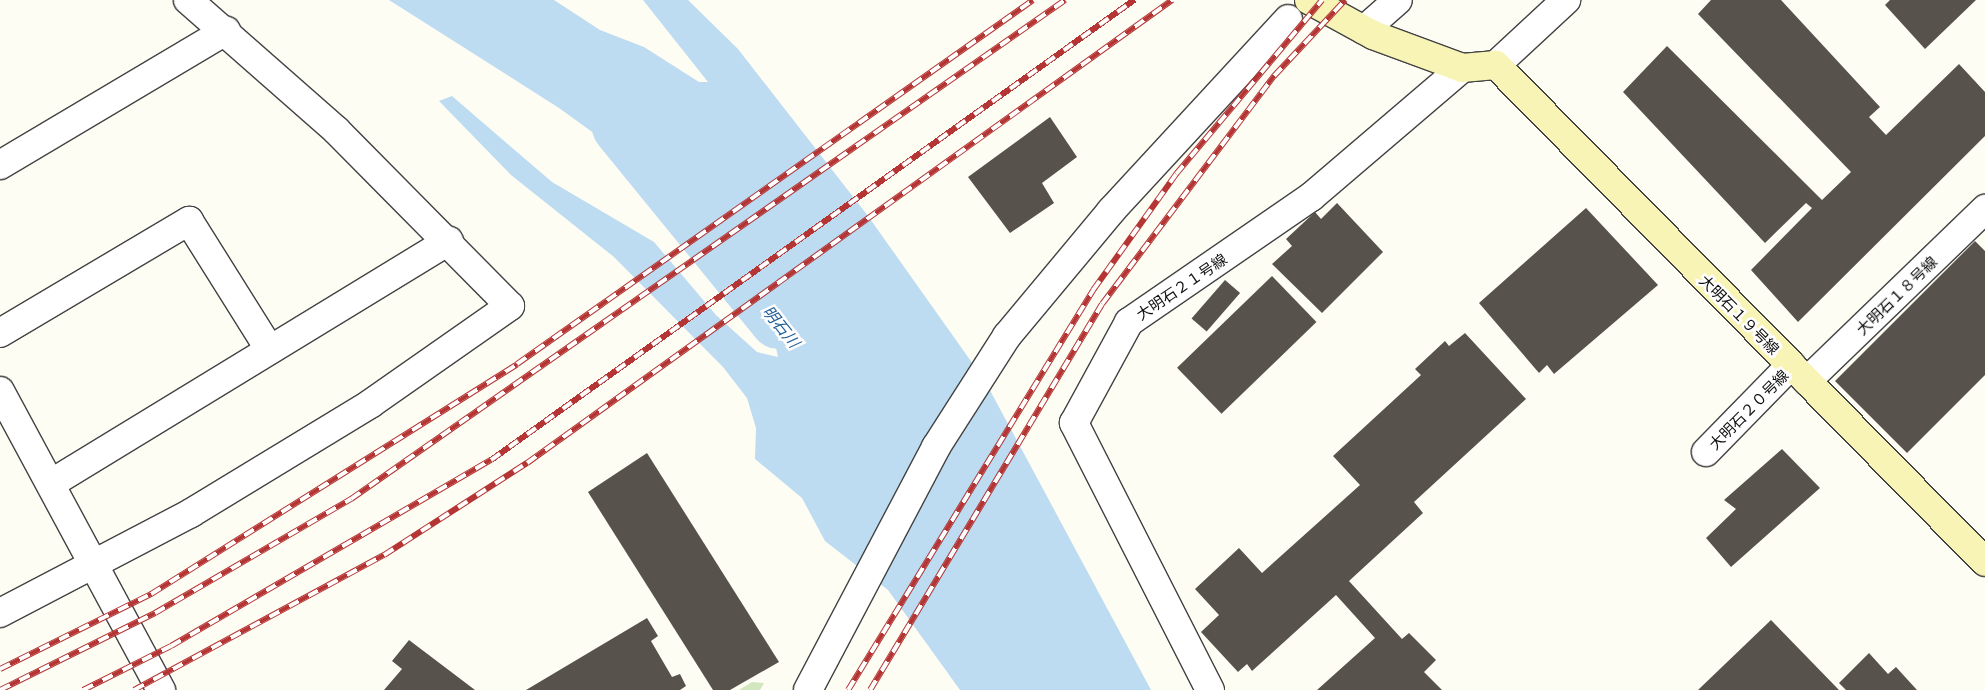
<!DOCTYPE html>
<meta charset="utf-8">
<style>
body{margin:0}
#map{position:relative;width:1985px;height:690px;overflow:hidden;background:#fefdf4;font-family:Georgia,"Noto Sans JP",serif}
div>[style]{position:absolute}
.green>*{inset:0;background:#d2e6c0}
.water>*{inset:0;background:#bddbf1}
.river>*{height:56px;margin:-28px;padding:0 28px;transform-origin:28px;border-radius:28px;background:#bddbf1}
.building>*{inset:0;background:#58524d;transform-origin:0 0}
.roads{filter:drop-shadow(1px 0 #434343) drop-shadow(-1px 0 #434343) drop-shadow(0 1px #434343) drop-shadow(0 -1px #434343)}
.street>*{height:28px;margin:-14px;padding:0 14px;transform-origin:14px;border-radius:14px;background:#fff}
.secondary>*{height:28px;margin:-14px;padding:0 14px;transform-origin:14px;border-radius:14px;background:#f8f4b5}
.rail>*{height:5.5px;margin-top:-2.75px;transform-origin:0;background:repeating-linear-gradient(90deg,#fff 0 11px,#b43534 0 22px);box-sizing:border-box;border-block:1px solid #b43534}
span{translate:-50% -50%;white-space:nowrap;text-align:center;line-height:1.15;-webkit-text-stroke:5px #fff;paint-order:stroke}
.street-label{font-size:15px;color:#101010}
.water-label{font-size:16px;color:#235e98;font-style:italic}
</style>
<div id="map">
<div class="green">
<i style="clip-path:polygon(752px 682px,764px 683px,760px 690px,739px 690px)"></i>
</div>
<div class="water">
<i style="clip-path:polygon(389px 0,554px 0,600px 30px,644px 47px,699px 82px,708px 82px,643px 0,688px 0,738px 49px,868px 216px,985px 381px,1151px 690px,960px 690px,888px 590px,825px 541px,802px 498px,755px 459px,756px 428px,747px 398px,723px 367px,614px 257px,511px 175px,439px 101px,452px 96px,552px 182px,654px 242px,716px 315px,757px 352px,778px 357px,769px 315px,681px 196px,559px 108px)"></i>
</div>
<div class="river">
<i style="left:620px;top:127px;width:250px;rotate:50.8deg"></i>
</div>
<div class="building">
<i style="clip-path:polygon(1711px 0,1781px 0,1880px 107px,1869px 117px,1886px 135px,1959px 64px,1985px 92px,1985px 136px,1798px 322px,1751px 270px,1812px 208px,1806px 203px,1765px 243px,1623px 92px,1667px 46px,1822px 200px,1851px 172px,1698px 14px)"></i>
<i style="clip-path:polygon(1890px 0,1976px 0,1925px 49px,1885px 5px)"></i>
<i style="clip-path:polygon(1050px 117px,1077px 157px,1042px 183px,1054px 203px,1010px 233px,968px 177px)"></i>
<i style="clip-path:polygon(1337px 203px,1383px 252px,1322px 313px,1272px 264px,1292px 246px,1286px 239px,1315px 212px,1321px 219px)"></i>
<i style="clip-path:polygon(1586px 208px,1658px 285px,1554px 374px,1547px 365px,1539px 373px,1479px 303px)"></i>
<i style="clip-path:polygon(1975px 241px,1985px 251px,1985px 375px,1907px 453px,1835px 381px)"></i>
<i style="left:1272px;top:276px;width:64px;height:132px;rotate:46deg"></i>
<i style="left:1225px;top:280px;width:20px;height:51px;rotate:41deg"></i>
<i style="clip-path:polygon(1465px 333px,1526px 399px,1414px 502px,1423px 513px,1349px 581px,1402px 639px,1409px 633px,1436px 660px,1424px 672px,1442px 690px,1317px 690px,1375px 638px,1336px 595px,1252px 671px,1247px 664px,1238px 672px,1201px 632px,1219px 615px,1195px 589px,1239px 548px,1262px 573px,1360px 485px,1333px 456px,1421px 375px,1415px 369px,1445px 341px,1449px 346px)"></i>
<i style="clip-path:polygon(1782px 449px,1820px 488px,1731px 567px,1706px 538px,1736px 509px,1724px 500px)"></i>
<i style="clip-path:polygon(647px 453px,779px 662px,730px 690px,713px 690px,588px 492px)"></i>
<i style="clip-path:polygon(647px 618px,658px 636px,651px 641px,672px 677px,680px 674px,686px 686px,680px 690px,526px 690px)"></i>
<i style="clip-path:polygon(1771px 620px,1839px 690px,1698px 690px)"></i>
<i style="clip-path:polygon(409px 640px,475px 690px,384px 690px,402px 669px,392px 661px)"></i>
<i style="clip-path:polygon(1869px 653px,1888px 674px,1896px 667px,1917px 690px,1846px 690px,1839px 683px)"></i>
</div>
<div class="roads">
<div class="street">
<i style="left:1364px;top:30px;width:45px;rotate:-41.4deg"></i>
<i style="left:1496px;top:65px;width:96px;rotate:-42.9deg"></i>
<i style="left:0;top:165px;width:263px;rotate:-30.7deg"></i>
<i style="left:0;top:333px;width:220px;rotate:-30.7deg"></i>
<i style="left:189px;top:221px;width:152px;rotate:57.9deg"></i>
<i style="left:1807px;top:381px;width:248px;rotate:-44deg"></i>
<i style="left:0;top:391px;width:340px;rotate:61.7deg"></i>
<i style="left:1706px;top:452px;width:122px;rotate:-45.7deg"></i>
<i style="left:52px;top:483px;width:465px;rotate:-31.4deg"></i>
<i style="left:0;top:613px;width:216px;rotate:-27.6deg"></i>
<i style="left:191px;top:513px;width:210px;rotate:-31.3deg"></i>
<i style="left:370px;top:404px;width:171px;rotate:-35deg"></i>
<i style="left:510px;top:306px;width:247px;rotate:-134.7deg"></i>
<i style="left:336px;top:130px;width:197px;rotate:-138.7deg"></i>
<i style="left:808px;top:690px;width:275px;rotate:-62.2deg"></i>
<i style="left:936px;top:447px;width:132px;rotate:-57.4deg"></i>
<i style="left:1007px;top:336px;width:163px;rotate:-50.2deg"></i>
<i style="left:1111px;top:211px;width:261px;rotate:-47.3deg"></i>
<i style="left:1210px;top:690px;width:300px;rotate:-117deg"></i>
<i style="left:1074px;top:423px;width:115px;rotate:-61.4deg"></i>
<i style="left:1129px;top:322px;width:221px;rotate:-34.5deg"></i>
<i style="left:1311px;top:197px;width:199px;rotate:-40.5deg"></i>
</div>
<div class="secondary">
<i style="left:1309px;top:0;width:73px;rotate:28.7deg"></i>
<i style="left:1373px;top:35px;width:95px;rotate:20.3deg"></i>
<i style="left:1462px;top:68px;width:34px;rotate:-5deg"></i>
<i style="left:1496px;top:65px;width:697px;rotate:45.46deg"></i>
</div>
</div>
<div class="rail">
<i style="left:0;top:669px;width:169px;rotate:-26.4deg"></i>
<i style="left:151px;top:594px;width:432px;rotate:-32.1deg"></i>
<i style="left:517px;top:364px;width:631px;rotate:-35.2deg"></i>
<i style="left:0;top:690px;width:173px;rotate:-26.4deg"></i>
<i style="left:155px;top:613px;width:227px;rotate:-30.2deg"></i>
<i style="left:351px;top:499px;width:871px;rotate:-34.95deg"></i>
<i style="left:83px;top:690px;width:98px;rotate:-26.6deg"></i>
<i style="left:171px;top:646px;width:370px;rotate:-30.2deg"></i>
<i style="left:491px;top:460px;width:791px;rotate:-35.58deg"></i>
<i style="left:134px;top:690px;width:284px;rotate:-28.4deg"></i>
<i style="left:384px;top:555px;width:170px;rotate:-32.8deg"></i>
<i style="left:527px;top:463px;width:794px;rotate:-35.67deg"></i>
<i style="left:848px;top:690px;width:469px;rotate:-58.5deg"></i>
<i style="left:1093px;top:290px;width:143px;rotate:-54.4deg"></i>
<i style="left:1176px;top:174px;width:227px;rotate:-50deg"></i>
<i style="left:870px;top:690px;width:450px;rotate:-59deg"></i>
<i style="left:1102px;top:304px;width:286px;rotate:-53deg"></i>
<i style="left:1274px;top:76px;width:104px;rotate:-46.9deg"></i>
</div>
<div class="street-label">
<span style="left:1181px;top:286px;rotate:-34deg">大明石２１号線</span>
<span style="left:1896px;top:295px;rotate:-44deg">大明石１８号線</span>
<span style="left:1740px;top:314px;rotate:45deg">大明石１９号線</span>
<span style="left:1748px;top:409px;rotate:-45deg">大明石２０号線</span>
</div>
<div class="water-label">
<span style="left:782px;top:326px;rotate:51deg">明石川</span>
</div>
</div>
